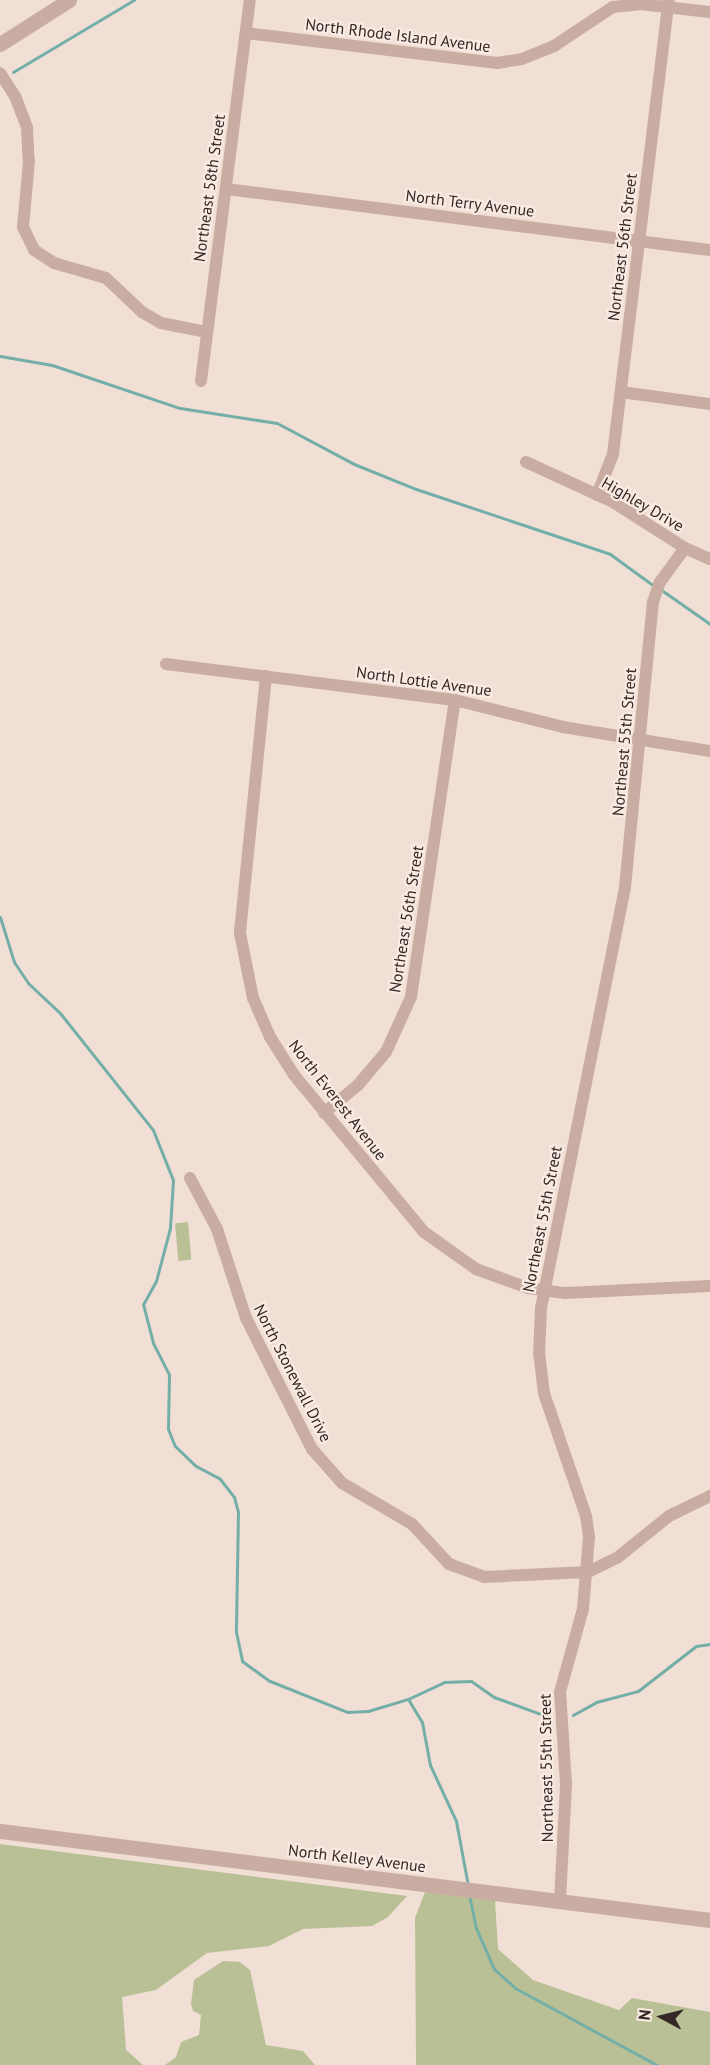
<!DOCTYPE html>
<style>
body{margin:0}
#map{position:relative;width:710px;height:2065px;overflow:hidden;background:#f1dfd6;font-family:"PT Sans",sans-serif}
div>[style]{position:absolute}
.green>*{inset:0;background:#bac096;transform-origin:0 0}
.stream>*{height:3px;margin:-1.5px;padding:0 1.5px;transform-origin:1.5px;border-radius:1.5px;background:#74afa7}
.minor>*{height:12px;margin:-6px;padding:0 6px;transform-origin:6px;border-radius:6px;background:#c9ada2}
.tertiary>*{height:15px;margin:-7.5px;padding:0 7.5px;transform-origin:7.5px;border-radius:7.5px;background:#c9ada2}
span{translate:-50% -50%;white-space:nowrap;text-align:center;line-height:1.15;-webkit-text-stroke:4.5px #f9eae2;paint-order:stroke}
.street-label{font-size:16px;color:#342725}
.north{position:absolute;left:632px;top:1987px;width:60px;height:60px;-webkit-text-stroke:4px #f9eae2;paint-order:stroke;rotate:277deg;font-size:16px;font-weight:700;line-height:24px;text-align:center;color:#342725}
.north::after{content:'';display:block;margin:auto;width:21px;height:27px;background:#342725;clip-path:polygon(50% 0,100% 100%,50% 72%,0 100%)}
</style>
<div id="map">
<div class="green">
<i style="left:188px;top:1222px;width:38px;height:13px;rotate:85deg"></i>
<i style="clip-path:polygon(0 1844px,407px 1896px,388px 1917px,372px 1926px,303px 1929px,269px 1946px,207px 1953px,156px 1990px,122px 1997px,126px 2050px,143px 2065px,0 2065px)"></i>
<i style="clip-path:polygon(425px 1892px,495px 1900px,498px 1949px,533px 1980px,619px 2010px,632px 1998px,710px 2012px,710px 2065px,416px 2065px,415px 1918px)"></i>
<i style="clip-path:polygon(223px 1961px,240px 1962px,250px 1970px,266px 2045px,303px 2051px,315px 2065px,165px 2065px,176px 2057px,181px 2042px,199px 2035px,201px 2015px,193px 2011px,191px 2004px,194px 1980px)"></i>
</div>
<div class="stream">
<i style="left:13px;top:72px;width:141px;rotate:-30.8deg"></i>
<i style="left:0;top:356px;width:53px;rotate:9.8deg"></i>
<i style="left:52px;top:365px;width:135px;rotate:18.6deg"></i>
<i style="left:180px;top:408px;width:98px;rotate:8.8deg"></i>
<i style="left:277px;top:423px;width:87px;rotate:28deg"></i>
<i style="left:354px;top:464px;width:67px;rotate:22deg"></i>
<i style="left:416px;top:489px;width:205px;rotate:18.5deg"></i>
<i style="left:610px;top:554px;width:54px;rotate:36deg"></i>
<i style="left:660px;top:589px;width:61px;rotate:35deg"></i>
<i style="left:0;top:917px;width:47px;rotate:72.7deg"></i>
<i style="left:14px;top:962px;width:25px;rotate:56deg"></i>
<i style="left:28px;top:983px;width:44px;rotate:43.2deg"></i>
<i style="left:60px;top:1013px;width:149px;rotate:51.5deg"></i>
<i style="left:153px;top:1130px;width:54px;rotate:68.2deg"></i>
<i style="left:173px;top:1180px;width:48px;rotate:93.6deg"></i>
<i style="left:170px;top:1228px;width:55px;rotate:104.8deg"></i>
<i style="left:156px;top:1281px;width:26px;rotate:119deg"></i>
<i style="left:143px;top:1304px;width:40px;rotate:75.6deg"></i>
<i style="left:153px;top:1343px;width:36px;rotate:63deg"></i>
<i style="left:169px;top:1375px;width:54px;rotate:91.1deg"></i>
<i style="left:168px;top:1429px;width:18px;rotate:68deg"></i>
<i style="left:175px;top:1446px;width:29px;rotate:44deg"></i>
<i style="left:196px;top:1466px;width:27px;rotate:28deg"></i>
<i style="left:220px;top:1479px;width:23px;rotate:52deg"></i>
<i style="left:234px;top:1497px;width:16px;rotate:75deg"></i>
<i style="left:238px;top:1512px;width:120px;rotate:91deg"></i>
<i style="left:236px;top:1632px;width:30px;rotate:78deg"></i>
<i style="left:242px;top:1661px;width:34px;rotate:36deg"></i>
<i style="left:270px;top:1681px;width:83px;rotate:21.9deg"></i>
<i style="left:347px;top:1712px;width:21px;rotate:-3deg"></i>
<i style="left:368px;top:1711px;width:42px;rotate:-16.7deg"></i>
<i style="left:408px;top:1699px;width:40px;rotate:-25deg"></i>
<i style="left:444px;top:1682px;width:27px;rotate:-2deg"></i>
<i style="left:471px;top:1681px;width:28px;rotate:35deg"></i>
<i style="left:494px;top:1697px;width:55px;rotate:20.1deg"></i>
<i style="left:408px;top:1699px;width:27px;rotate:59deg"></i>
<i style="left:422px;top:1722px;width:44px;rotate:79.5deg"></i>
<i style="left:430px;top:1765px;width:62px;rotate:65.1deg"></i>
<i style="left:456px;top:1821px;width:66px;rotate:79.5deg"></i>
<i style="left:573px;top:1715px;width:26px;rotate:-29deg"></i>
<i style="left:596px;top:1702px;width:43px;rotate:-14.7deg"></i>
<i style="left:638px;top:1691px;width:73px;rotate:-37.8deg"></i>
<i style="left:696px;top:1646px;width:14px;rotate:-8deg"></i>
<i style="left:469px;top:1895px;width:34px;rotate:78deg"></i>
<i style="left:476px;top:1928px;width:45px;rotate:66.3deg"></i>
<i style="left:494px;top:1969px;width:28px;rotate:42deg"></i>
<i style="left:515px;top:1988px;width:162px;rotate:28.5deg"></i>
</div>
<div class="minor">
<i style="left:246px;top:33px;width:253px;rotate:6.8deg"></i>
<i style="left:497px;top:63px;width:25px;rotate:-9deg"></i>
<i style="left:522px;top:59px;width:35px;rotate:-22deg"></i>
<i style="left:554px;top:46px;width:71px;rotate:-33.5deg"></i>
<i style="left:613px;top:7px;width:27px;rotate:-6deg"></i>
<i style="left:640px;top:4px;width:70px;rotate:6.5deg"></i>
<i style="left:0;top:73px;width:27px;rotate:57deg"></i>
<i style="left:15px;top:96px;width:34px;rotate:69deg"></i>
<i style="left:27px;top:128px;width:33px;rotate:87deg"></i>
<i style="left:29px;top:161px;width:66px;rotate:95.2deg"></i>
<i style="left:23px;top:227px;width:25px;rotate:64deg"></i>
<i style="left:34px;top:250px;width:24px;rotate:33deg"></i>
<i style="left:54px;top:263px;width:54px;rotate:16.1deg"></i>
<i style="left:106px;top:278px;width:50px;rotate:43.4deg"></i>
<i style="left:142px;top:312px;width:22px;rotate:30deg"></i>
<i style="left:161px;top:323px;width:47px;rotate:11.1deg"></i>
<i style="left:226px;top:189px;width:488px;rotate:7.2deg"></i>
<i style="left:201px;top:381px;width:384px;rotate:-82.7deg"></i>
<i style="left:621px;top:392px;width:90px;rotate:7.7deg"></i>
<i style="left:526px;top:462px;width:96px;rotate:24.7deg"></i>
<i style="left:613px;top:502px;width:85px;rotate:32.6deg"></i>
<i style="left:685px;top:548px;width:27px;rotate:24deg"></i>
<i style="left:597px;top:495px;width:44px;rotate:-68.7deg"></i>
<i style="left:613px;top:454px;width:457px;rotate:-83deg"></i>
<i style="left:166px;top:664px;width:291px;rotate:7.1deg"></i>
<i style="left:455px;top:700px;width:111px;rotate:14deg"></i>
<i style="left:563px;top:727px;width:149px;rotate:9.3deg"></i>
<i style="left:266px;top:676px;width:258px;rotate:95.8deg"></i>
<i style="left:240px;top:933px;width:66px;rotate:78.7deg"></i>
<i style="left:253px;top:998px;width:43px;rotate:66.4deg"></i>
<i style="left:270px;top:1037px;width:45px;rotate:57.7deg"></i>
<i style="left:294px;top:1075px;width:204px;rotate:50.4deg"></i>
<i style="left:424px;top:1232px;width:64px;rotate:35.4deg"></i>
<i style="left:476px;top:1269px;width:55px;rotate:20.1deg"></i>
<i style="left:528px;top:1288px;width:37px;rotate:8deg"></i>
<i style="left:565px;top:1293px;width:145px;rotate:-2.8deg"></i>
<i style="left:324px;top:1113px;width:44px;rotate:-39.5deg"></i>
<i style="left:358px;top:1085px;width:43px;rotate:-49.7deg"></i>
<i style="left:386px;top:1052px;width:60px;rotate:-65.6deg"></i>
<i style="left:411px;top:997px;width:300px;rotate:-81.6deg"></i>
<i style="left:190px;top:1178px;width:58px;rotate:62.1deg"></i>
<i style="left:217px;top:1229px;width:94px;rotate:72deg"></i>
<i style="left:246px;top:1318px;width:147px;rotate:63.3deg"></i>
<i style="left:312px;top:1449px;width:45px;rotate:48.6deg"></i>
<i style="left:342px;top:1483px;width:81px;rotate:30.4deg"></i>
<i style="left:412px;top:1524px;width:54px;rotate:47.2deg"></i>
<i style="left:449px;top:1564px;width:37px;rotate:20deg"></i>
<i style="left:484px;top:1577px;width:104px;rotate:-2.8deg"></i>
<i style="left:588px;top:1572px;width:32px;rotate:-26deg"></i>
<i style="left:617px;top:1558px;width:67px;rotate:-38.9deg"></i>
<i style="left:669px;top:1516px;width:46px;rotate:-26deg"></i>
<i style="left:560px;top:1900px;width:116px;rotate:-87deg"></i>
<i style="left:566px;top:1784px;width:92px;rotate:-93.7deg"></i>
<i style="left:560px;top:1692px;width:86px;rotate:-74.5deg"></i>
<i style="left:583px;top:1609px;width:72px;rotate:-85.2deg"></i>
<i style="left:589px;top:1537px;width:21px;rotate:-98deg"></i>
<i style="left:586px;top:1516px;width:130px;rotate:-108.9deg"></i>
<i style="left:544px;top:1393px;width:38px;rotate:-97deg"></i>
<i style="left:539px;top:1355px;width:47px;rotate:-87.6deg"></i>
<i style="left:541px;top:1308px;width:429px;rotate:-78.7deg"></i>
<i style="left:625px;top:887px;width:286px;rotate:-84.4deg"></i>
<i style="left:653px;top:602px;width:21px;rotate:-71deg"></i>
<i style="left:660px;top:582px;width:42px;rotate:-53.7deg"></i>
</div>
<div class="tertiary">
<i style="left:0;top:44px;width:82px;rotate:-32.5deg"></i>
<i style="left:0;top:1831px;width:716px;rotate:7.14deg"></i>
</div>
<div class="street-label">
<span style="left:398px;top:35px;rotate:7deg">North Rhode Island Avenue</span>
<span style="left:209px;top:188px;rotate:-82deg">Northeast 58th Street</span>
<span style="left:470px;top:203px;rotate:7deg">North Terry Avenue</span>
<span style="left:622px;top:247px;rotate:-83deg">Northeast 56th Street</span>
<span style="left:643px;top:504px;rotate:30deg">Highley Drive</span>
<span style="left:424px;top:681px;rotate:8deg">North Lottie Avenue</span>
<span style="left:624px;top:742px;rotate:-85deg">Northeast 55th Street</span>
<span style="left:406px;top:919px;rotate:-81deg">Northeast 56th Street</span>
<span style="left:338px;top:1100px;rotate:52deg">North Everest Avenue</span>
<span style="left:542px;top:1219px;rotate:-79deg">Northeast 55th Street</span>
<span style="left:293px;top:1373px;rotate:63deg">North Stonewall Drive</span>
<span style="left:546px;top:1768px;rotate:-91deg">Northeast 55th Street</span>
<span style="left:357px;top:1858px;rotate:7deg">North Kelley Avenue</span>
</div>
<div class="north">N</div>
</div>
